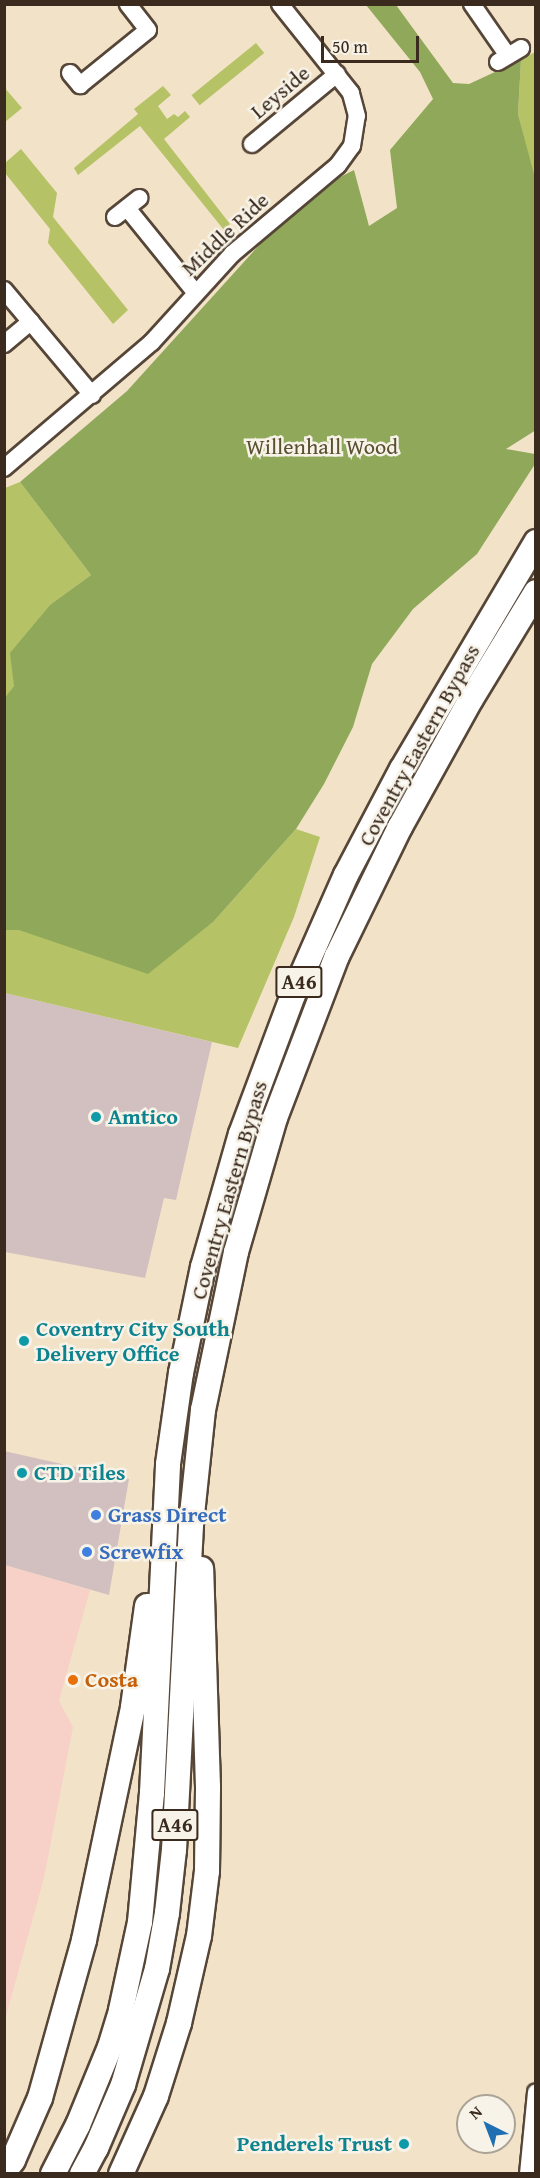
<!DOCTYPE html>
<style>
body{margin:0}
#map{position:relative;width:540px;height:2178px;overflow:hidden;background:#f2e3c8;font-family:"Gentium Book Plus",serif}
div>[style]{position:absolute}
.built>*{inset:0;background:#f7d1c8}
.industrial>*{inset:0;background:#d2bfc0}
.green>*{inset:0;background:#b5c265;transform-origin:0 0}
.forest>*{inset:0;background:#90a85a}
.roads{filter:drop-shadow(2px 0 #564638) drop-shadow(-2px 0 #564638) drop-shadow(0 2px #564638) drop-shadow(0 -2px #564638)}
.minor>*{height:16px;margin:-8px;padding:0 8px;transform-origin:8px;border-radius:8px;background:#fff}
.highway>*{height:24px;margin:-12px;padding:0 12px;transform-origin:12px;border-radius:12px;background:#fff}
.dots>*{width:16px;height:16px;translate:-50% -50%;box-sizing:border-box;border:3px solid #f7f3e8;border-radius:50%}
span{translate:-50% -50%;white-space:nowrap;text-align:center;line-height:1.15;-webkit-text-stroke:5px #f7f3e8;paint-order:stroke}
.shield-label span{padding:2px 4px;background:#f7f3e8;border:2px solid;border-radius:4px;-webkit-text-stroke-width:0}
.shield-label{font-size:21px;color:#3b2a1e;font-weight:700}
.street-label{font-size:22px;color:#3b2a1e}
.park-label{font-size:22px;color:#5a5030}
.culture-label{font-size:22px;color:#0d838f;font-weight:700}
.left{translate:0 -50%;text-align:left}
.right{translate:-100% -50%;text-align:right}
.shop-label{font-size:22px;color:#366cbe;font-weight:700}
.food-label{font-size:22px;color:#c56008;font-weight:700}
.frame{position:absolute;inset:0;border:6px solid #3b2a1e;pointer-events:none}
.north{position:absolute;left:456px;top:2094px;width:60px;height:60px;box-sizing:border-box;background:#f7f3e8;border:2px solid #aca397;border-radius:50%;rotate:318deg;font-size:16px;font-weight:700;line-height:24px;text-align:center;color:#3b2a1e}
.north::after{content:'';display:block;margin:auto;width:21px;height:27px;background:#1f6fb2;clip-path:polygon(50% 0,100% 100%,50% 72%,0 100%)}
.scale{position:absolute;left:321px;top:36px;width:98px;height:27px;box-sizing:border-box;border:3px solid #3b2a1e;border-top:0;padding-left:8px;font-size:18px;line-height:21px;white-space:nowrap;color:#3b2a1e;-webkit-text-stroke:4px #f7f3e8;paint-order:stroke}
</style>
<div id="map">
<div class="built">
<i style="clip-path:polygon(5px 1565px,90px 1590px,59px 1701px,73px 1727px,44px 1878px,5px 2020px)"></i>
</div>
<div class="industrial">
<i style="clip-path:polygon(5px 993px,212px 1042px,176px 1200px,164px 1198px,145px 1278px,5px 1252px)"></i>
<i style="clip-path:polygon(4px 1451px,129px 1479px,109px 1595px,5px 1565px)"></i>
</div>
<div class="green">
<i style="left:256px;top:43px;width:13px;height:83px;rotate:51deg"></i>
<i style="clip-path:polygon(535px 52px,535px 182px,518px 114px,521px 60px)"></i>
<i style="clip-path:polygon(163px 86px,171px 95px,158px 106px,167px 119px,174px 114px,178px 117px,185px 111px,190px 117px,164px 139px,230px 224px,224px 230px,140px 126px,78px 175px,74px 168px,138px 114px,134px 109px)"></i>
<i style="clip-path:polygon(4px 87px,22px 108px,5px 122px,4px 122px)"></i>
<i style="clip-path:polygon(21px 149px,57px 193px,53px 217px,128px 310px,113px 324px,48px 243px,50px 229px,5px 173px,5px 163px)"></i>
<i style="clip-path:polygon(20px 482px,91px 575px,51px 604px,14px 686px,5px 699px,5px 488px)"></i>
<i style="clip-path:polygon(296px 829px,320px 837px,294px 917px,238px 1048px,5px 993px,5px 930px,214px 921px)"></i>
</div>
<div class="forest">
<i style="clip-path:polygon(366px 5px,396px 5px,453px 83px,469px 84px,521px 60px,518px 114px,536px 182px,536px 430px,506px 449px,535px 454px,535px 464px,477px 554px,413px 609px,372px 664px,353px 727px,324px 784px,296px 829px,214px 921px,148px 974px,19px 930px,5px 930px,4px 699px,14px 686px,10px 653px,51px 604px,91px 575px,20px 482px,127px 391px,262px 242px,330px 182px,354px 170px,369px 226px,397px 208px,390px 150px,433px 99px,420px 72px)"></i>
</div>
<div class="roads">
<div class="minor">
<i style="left:472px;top:4px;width:63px;rotate:55.3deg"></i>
<i style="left:498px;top:62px;width:27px;rotate:-31deg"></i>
<i style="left:70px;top:73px;width:16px;rotate:50deg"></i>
<i style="left:80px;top:85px;width:87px;rotate:-39deg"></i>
<i style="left:148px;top:30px;width:33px;rotate:-128deg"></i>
<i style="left:252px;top:144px;width:110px;rotate:-39.5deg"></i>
<i style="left:127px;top:208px;width:108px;rotate:51deg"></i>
<i style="left:115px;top:217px;width:31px;rotate:-38deg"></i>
<i style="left:4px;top:290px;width:137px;rotate:50deg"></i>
<i style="left:4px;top:344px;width:35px;rotate:-40deg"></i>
<i style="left:4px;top:468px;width:194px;rotate:-40.4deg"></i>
<i style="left:152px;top:342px;width:119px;rotate:-47.7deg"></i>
<i style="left:232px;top:254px;width:138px;rotate:-40deg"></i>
<i style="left:338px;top:165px;width:24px;rotate:-54deg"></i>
<i style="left:352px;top:146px;width:30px;rotate:-81deg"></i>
<i style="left:357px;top:116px;width:24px;rotate:-105deg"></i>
<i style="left:351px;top:93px;width:114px;rotate:-128.6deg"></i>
<i style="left:528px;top:2174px;width:82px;rotate:-84.4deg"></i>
</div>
<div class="highway">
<i style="left:4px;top:2172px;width:15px;rotate:-53deg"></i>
<i style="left:13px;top:2160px;width:68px;rotate:-66.5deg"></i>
<i style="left:40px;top:2098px;width:164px;rotate:-74.4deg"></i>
<i style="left:84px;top:1940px;width:238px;rotate:-78.1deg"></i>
<i style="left:133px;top:1707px;width:102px;rotate:-82.1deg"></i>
<i style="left:53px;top:2174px;width:55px;rotate:-63deg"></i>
<i style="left:78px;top:2125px;width:84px;rotate:-67.7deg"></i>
<i style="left:110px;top:2047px;width:39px;rotate:-73deg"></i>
<i style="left:121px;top:2010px;width:90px;rotate:-77.8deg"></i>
<i style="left:140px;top:1922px;width:130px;rotate:-84.7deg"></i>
<i style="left:152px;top:1793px;width:329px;rotate:-87.2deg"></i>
<i style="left:168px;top:1464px;width:92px;rotate:-81.9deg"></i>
<i style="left:181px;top:1373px;width:108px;rotate:-78.3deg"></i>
<i style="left:203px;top:1267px;width:138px;rotate:-74.1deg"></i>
<i style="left:241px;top:1134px;width:148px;rotate:-69.5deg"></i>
<i style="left:293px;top:995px;width:131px;rotate:-66.2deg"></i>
<i style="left:346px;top:875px;width:120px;rotate:-62.2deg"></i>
<i style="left:402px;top:769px;width:264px;rotate:-59.4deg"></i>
<i style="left:82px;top:2174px;width:30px;rotate:-62deg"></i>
<i style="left:96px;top:2148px;width:69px;rotate:-66.8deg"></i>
<i style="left:123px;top:2085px;width:121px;rotate:-73.7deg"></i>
<i style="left:157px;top:1969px;width:57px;rotate:-79.9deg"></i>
<i style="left:167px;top:1913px;width:63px;rotate:-83.7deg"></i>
<i style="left:174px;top:1850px;width:326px;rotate:-87deg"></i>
<i style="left:191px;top:1524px;width:115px;rotate:-84deg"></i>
<i style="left:203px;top:1410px;width:161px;rotate:-78.2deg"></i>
<i style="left:236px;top:1252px;width:140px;rotate:-73.8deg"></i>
<i style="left:275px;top:1118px;width:173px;rotate:-69.1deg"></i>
<i style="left:337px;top:956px;width:144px;rotate:-64deg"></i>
<i style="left:400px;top:827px;width:146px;rotate:-61deg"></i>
<i style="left:471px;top:699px;width:125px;rotate:-58.7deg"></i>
<i style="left:121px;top:2174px;width:85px;rotate:-65.8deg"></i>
<i style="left:156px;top:2096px;width:77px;rotate:-72.5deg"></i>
<i style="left:179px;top:2023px;width:89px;rotate:-77.1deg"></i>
<i style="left:199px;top:1936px;width:65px;rotate:-83deg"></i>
<i style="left:207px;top:1871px;width:84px;rotate:-89.3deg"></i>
<i style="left:208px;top:1787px;width:218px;rotate:-91.8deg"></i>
</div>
</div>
<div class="dots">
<i style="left:96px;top:1117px;background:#0f9aa8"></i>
<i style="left:24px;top:1341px;background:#0f9aa8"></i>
<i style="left:22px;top:1473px;background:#0f9aa8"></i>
<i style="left:96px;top:1515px;background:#3f7fe0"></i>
<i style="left:87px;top:1552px;background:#3f7fe0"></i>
<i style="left:73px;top:1680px;background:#e8710a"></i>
<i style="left:404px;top:2144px;background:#0f9aa8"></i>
</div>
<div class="shield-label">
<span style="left:299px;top:982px">A46</span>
<span style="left:175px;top:1825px">A46</span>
</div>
<div class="street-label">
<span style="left:280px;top:92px;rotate:-40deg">Leyside</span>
<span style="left:225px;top:234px;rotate:-43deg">Middle Ride</span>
<span style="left:419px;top:745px;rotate:-61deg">Coventry Eastern Bypass</span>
<span style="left:229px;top:1190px;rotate:-74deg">Coventry Eastern Bypass</span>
</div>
<div class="park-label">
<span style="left:322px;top:447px">Willenhall Wood</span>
</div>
<div class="culture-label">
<span class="left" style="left:108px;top:1117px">Amtico</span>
<span class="left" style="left:36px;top:1341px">Coventry City South<br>Delivery Office</span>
<span class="left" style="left:34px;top:1473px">CTD Tiles</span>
<span class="right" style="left:392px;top:2144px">Penderels Trust</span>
</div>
<div class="shop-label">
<span class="left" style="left:108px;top:1515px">Grass Direct</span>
<span class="left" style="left:99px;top:1552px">Screwfix</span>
</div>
<div class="food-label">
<span class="left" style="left:85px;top:1680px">Costa</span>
</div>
<div class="frame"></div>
<div class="north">N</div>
<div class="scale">50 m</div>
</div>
